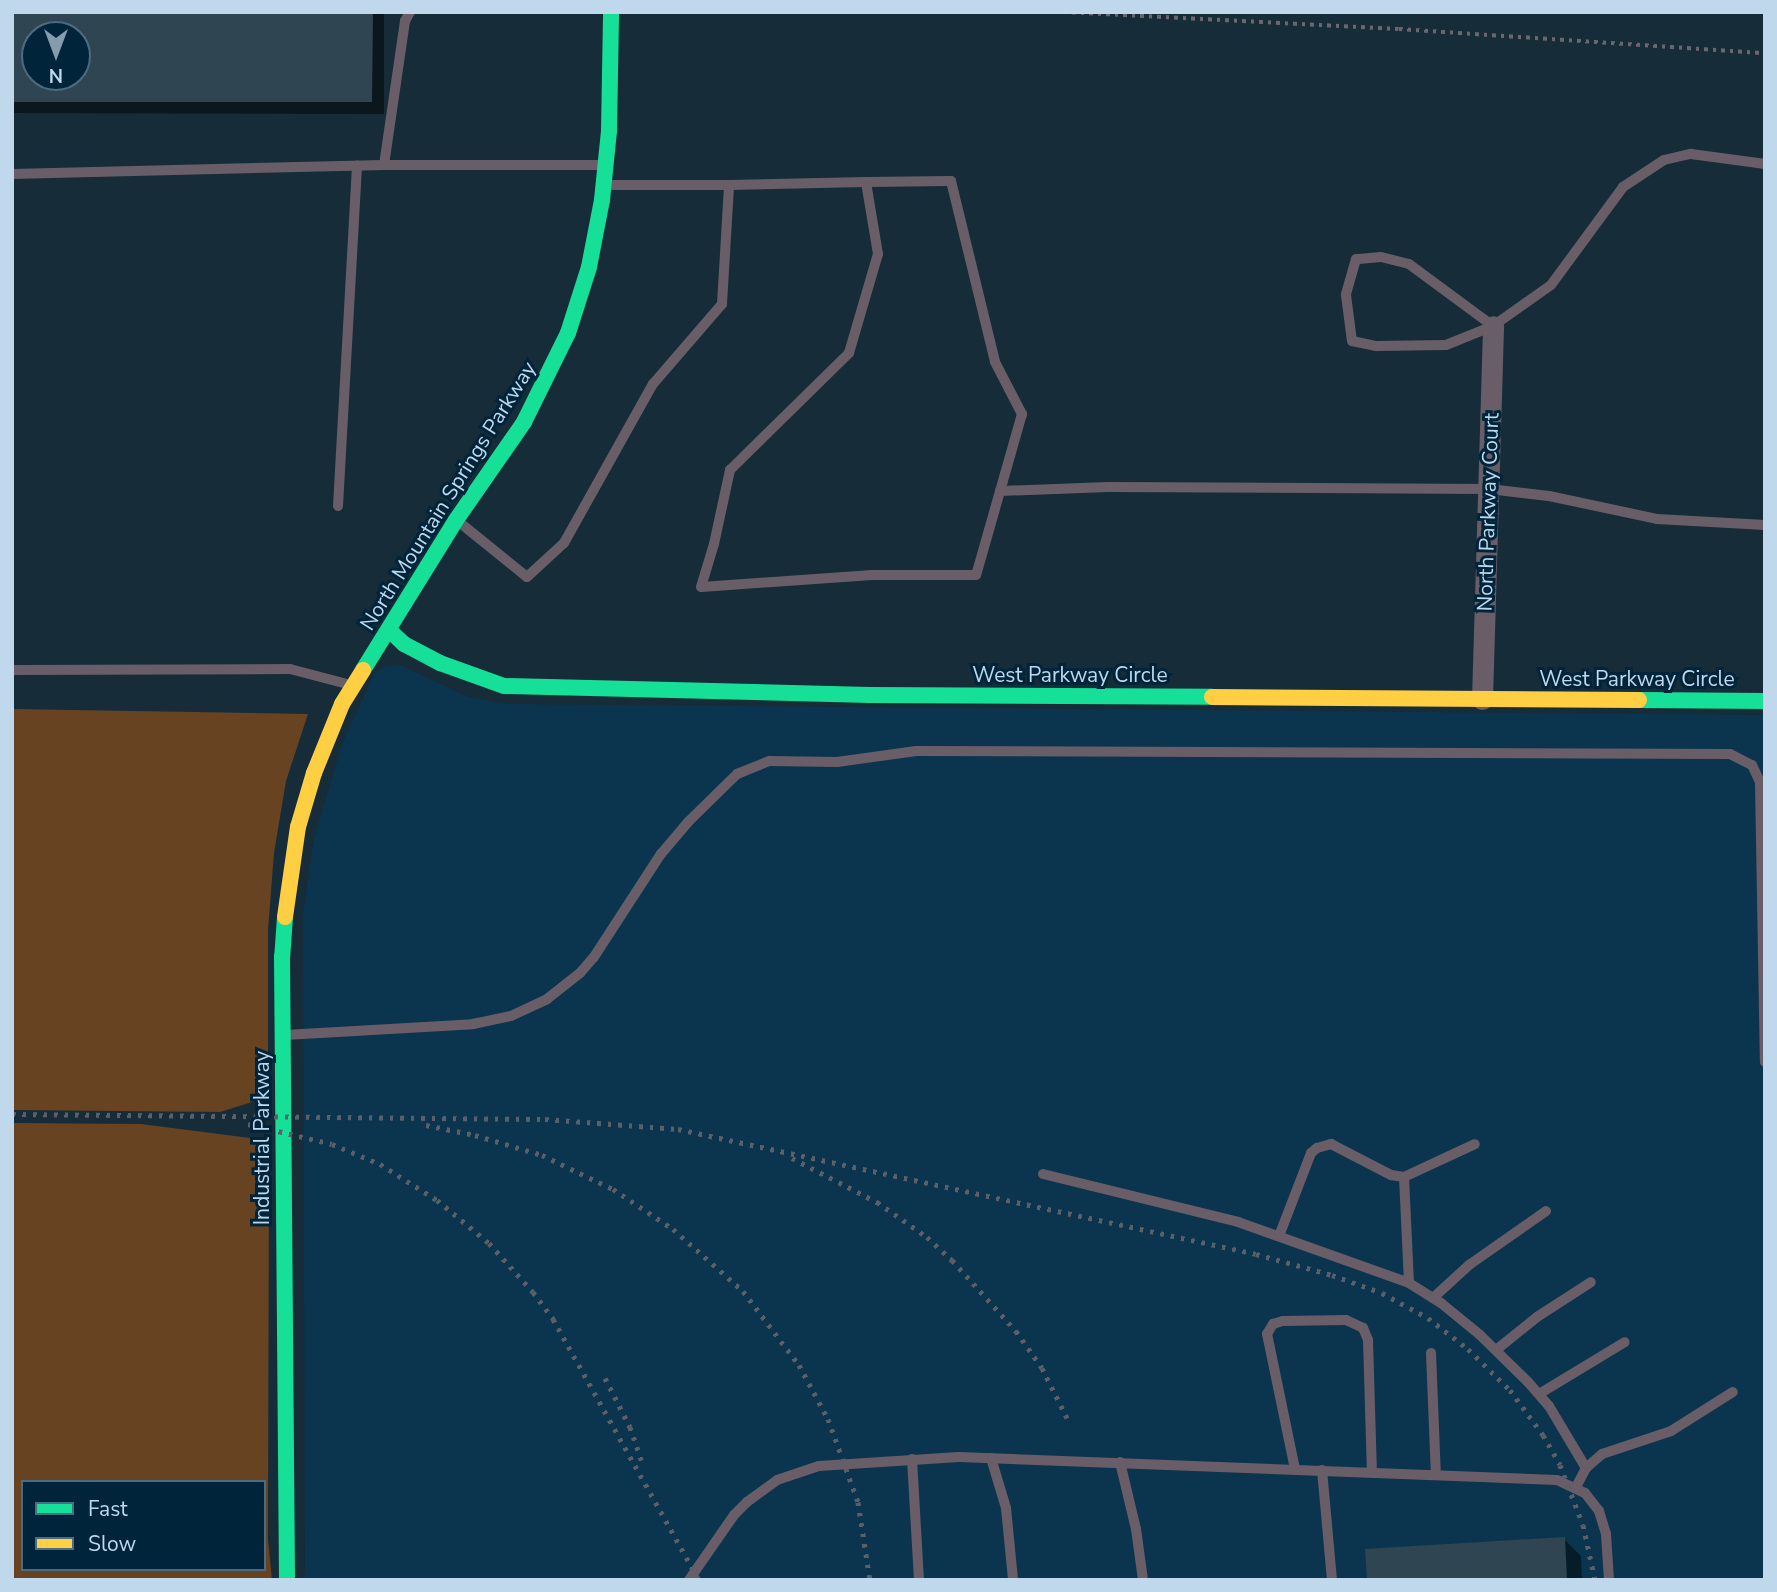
<!DOCTYPE html>
<style>
body{margin:0}
#map{position:relative;width:1777px;height:1592px;overflow:hidden;background:#162c38;font-family:"Nunito Sans",sans-serif}
div>[style]{position:absolute}
.built>*{inset:0;background:#0b354e}
.green>*{inset:0;background:#674321}
.shadow>*{inset:0;background:#0007}
.building>*{inset:0;background:#2f4551}
.path>*{height:3.5px;margin-top:-1.75px;transform-origin:0;background:repeating-linear-gradient(90deg,#6a666e 0 3.5px,transparent 0 8.5px)}
.lane>*{height:10px;margin:-5px;padding:0 5px;transform-origin:5px;border-radius:5px;background:#695e67}
.street>*{height:21px;margin:-10.5px;padding:0 10.5px;transform-origin:10.5px;border-radius:10.5px;background:#695e67}
.fast>*{height:16px;margin:-8px;padding:0 8px;transform-origin:8px;border-radius:8px;background:#16e098}
.slow>*{height:16px;margin:-8px;padding:0 8px;transform-origin:8px;border-radius:8px;background:#ffcf43}
.rail>*{height:5px;margin-top:-2.5px;transform-origin:0;background:repeating-linear-gradient(90deg,#5a5f68 0 3.5px,transparent 0 10.5px)}
span{translate:-50% -50%;white-space:nowrap;text-align:center;line-height:1.15;-webkit-text-stroke:6px #00253b;paint-order:stroke}
.street-label{font-size:21px;color:#bfd8eb}
.frame{position:absolute;inset:0;border:14px solid #bfd8eb;pointer-events:none}
.legend{position:absolute;left:21px;top:1480px;width:245px;height:91px;box-sizing:border-box;background:#00253b;border:2px solid #4c6d81;margin:0;padding:9px 12px;list-style:none;font-size:21px;color:#bfd8eb}
.legend li{display:flex;align-items:center;gap:14px;height:35px}
.legend b{width:35px;border:2px solid #4c6d81}
.north{position:absolute;left:21px;top:21px;width:70px;height:70px;box-sizing:border-box;background:#00253b;border:2px solid #4c6d81;border-radius:50%;rotate:180deg;font-size:19px;font-weight:700;line-height:28px;text-align:center;color:#bfd8eb}
.north::after{content:'';display:block;margin:auto;width:24px;height:32px;background:#849cac;clip-path:polygon(50% 0,100% 100%,50% 72%,0 100%)}
</style>
<div id="map">
<div class="built">
<i style="clip-path:polygon(400px 665px,468px 697px,506px 704px,1765px 715px,1765px 1580px,305px 1580px,303px 914px,314px 839px,342px 744px,375px 673px,386px 666px)"></i>
</div>
<div class="green">
<i style="clip-path:polygon(12px 709px,308px 714px,286px 781px,274px 853px,268px 930px,268px 1097px,220px 1112px,12px 1110px)"></i>
<i style="clip-path:polygon(evenodd,12px 1123px,141px 1124px,257px 1139px,269px 1155px,268px 1539px,272px 1580px,12px 1580px,12px 1123px,23px 1482px,264px 1482px,264px 1569px,23px 1569px,23px 1482px)"></i>
</div>
<div class="shadow">
<i style="clip-path:polygon(evenodd,12px 12px,384px 12px,384px 114px,12px 113px,12px 12px,35px 35px,77px 35px,77px 77px,35px 77px,35px 35px)"></i>
<i style="clip-path:polygon(1564px 1539px,1581px 1556px,1582px 1580px,1369px 1580px)"></i>
</div>
<div class="building">
<i style="clip-path:polygon(evenodd,12px 12px,373px 12px,372px 102px,12px 102px,12px 12px,35px 35px,77px 35px,77px 77px,35px 77px,35px 35px)"></i>
<i style="clip-path:polygon(1565px 1537px,1567px 1580px,1367px 1580px,1365px 1549px)"></i>
</div>
<div class="path">
<i style="left:1064px;top:12px;width:335px;rotate:2.9deg"></i>
<i style="left:1399px;top:29px;width:367px;rotate:3.8deg"></i>
</div>
<div class="lane">
<i style="left:384px;top:165px;width:220px"></i>
<i style="left:12px;top:174px;width:372px;rotate:-1.4deg"></i>
<i style="left:384px;top:165px;width:146px;rotate:-81.7deg"></i>
<i style="left:405px;top:21px;width:10px;rotate:-61deg"></i>
<i style="left:729px;top:185px;width:137px;rotate:-1.3deg"></i>
<i style="left:866px;top:182px;width:85px;rotate:-0.7deg"></i>
<i style="left:951px;top:181px;width:186px;rotate:76.3deg"></i>
<i style="left:995px;top:362px;width:59px;rotate:62.6deg"></i>
<i style="left:1022px;top:414px;width:167px;rotate:105.9deg"></i>
<i style="left:976px;top:575px;width:104px;rotate:180deg"></i>
<i style="left:872px;top:575px;width:171px;rotate:176deg"></i>
<i style="left:701px;top:587px;width:45px;rotate:-73.2deg"></i>
<i style="left:714px;top:544px;width:76px;rotate:-77.8deg"></i>
<i style="left:730px;top:470px;width:167px;rotate:-44.5deg"></i>
<i style="left:849px;top:353px;width:103px;rotate:-73.7deg"></i>
<i style="left:878px;top:254px;width:73px;rotate:-99.5deg"></i>
<i style="left:1493px;top:326px;width:104px;rotate:-143.6deg"></i>
<i style="left:1409px;top:264px;width:29px;rotate:-166deg"></i>
<i style="left:1381px;top:257px;width:25px;rotate:175deg"></i>
<i style="left:1356px;top:259px;width:37px;rotate:106deg"></i>
<i style="left:1346px;top:295px;width:46px;rotate:82.6deg"></i>
<i style="left:1352px;top:341px;width:25px;rotate:12deg"></i>
<i style="left:1376px;top:346px;width:70px;rotate:-0.8deg"></i>
<i style="left:1446px;top:345px;width:51px;rotate:-22deg"></i>
<i style="left:1493px;top:326px;width:71px;rotate:-35.3deg"></i>
<i style="left:1551px;top:285px;width:122px;rotate:-53.7deg"></i>
<i style="left:1623px;top:187px;width:49px;rotate:-33.4deg"></i>
<i style="left:1664px;top:160px;width:28px;rotate:-13deg"></i>
<i style="left:1691px;top:154px;width:75px;rotate:7.7deg"></i>
<i style="left:1000px;top:491px;width:108px;rotate:-2.1deg"></i>
<i style="left:1108px;top:487px;width:381px;rotate:0.3deg"></i>
<i style="left:1489px;top:489px;width:60px;rotate:6.7deg"></i>
<i style="left:1549px;top:496px;width:110px;rotate:12deg"></i>
<i style="left:1657px;top:519px;width:108px;rotate:3.2deg"></i>
<i style="left:338px;top:506px;width:341px;rotate:-86.8deg"></i>
<i style="left:459px;top:522px;width:87px;rotate:39deg"></i>
<i style="left:527px;top:577px;width:50px;rotate:-42.6deg"></i>
<i style="left:564px;top:543px;width:182px;rotate:-60.8deg"></i>
<i style="left:653px;top:384px;width:106px;rotate:-49.2deg"></i>
<i style="left:722px;top:304px;width:119px;rotate:-86.6deg"></i>
<i style="left:729px;top:185px;width:122px;rotate:180deg"></i>
<i style="left:12px;top:670px;width:278px;rotate:-0.2deg"></i>
<i style="left:290px;top:669px;width:63px;rotate:14.7deg"></i>
<i style="left:285px;top:1035px;width:188px;rotate:-3.3deg"></i>
<i style="left:473px;top:1024px;width:39px;rotate:-12deg"></i>
<i style="left:511px;top:1016px;width:40px;rotate:-25deg"></i>
<i style="left:547px;top:999px;width:42px;rotate:-38.2deg"></i>
<i style="left:580px;top:973px;width:21px;rotate:-49deg"></i>
<i style="left:594px;top:957px;width:123px;rotate:-57deg"></i>
<i style="left:661px;top:854px;width:42px;rotate:-49.8deg"></i>
<i style="left:688px;top:822px;width:69px;rotate:-44.4deg"></i>
<i style="left:737px;top:774px;width:35px;rotate:-22deg"></i>
<i style="left:770px;top:761px;width:67px;rotate:0.9deg"></i>
<i style="left:837px;top:762px;width:80px;rotate:-7.9deg"></i>
<i style="left:916px;top:751px;width:814px;rotate:0.21deg"></i>
<i style="left:1730px;top:754px;width:25px;rotate:27deg"></i>
<i style="left:1752px;top:765px;width:19px;rotate:65deg"></i>
<i style="left:1760px;top:782px;width:280px;rotate:89deg"></i>
<i style="left:1043px;top:1174px;width:201px;rotate:13.8deg"></i>
<i style="left:1238px;top:1222px;width:182px;rotate:19.6deg"></i>
<i style="left:1409px;top:1283px;width:38px;rotate:32deg"></i>
<i style="left:1441px;top:1303px;width:50px;rotate:39.4deg"></i>
<i style="left:1480px;top:1335px;width:67px;rotate:44.4deg"></i>
<i style="left:1528px;top:1382px;width:32px;rotate:49deg"></i>
<i style="left:1549px;top:1406px;width:72px;rotate:59.2deg"></i>
<i style="left:1404px;top:1177px;width:106px;rotate:87.3deg"></i>
<i style="left:1279px;top:1236px;width:89px;rotate:-68.9deg"></i>
<i style="left:1311px;top:1153px;width:8px;rotate:-40deg"></i>
<i style="left:1317px;top:1148px;width:15px;rotate:-16deg"></i>
<i style="left:1331px;top:1144px;width:68px;rotate:27.3deg"></i>
<i style="left:1391px;top:1175px;width:13px;rotate:9deg"></i>
<i style="left:1404px;top:1177px;width:78px;rotate:-24.9deg"></i>
<i style="left:1433px;top:1298px;width:49px;rotate:-42.5deg"></i>
<i style="left:1469px;top:1265px;width:94px;rotate:-35deg"></i>
<i style="left:1496px;top:1350px;width:53px;rotate:-38.8deg"></i>
<i style="left:1537px;top:1317px;width:64px;rotate:-32.9deg"></i>
<i style="left:1431px;top:1353px;width:122px;rotate:87.7deg"></i>
<i style="left:1539px;top:1394px;width:100px;rotate:-31.2deg"></i>
<i style="left:991px;top:1458px;width:52px;rotate:73.3deg"></i>
<i style="left:1006px;top:1508px;width:72px;rotate:84.4deg"></i>
<i style="left:912px;top:1459px;width:121px;rotate:86.7deg"></i>
<i style="left:1120px;top:1462px;width:69px;rotate:76.6deg"></i>
<i style="left:1136px;top:1529px;width:51px;rotate:82.2deg"></i>
<i style="left:1295px;top:1469px;width:138px;rotate:-101.7deg"></i>
<i style="left:1267px;top:1334px;width:12px;rotate:-59deg"></i>
<i style="left:1273px;top:1324px;width:10px;rotate:-17deg"></i>
<i style="left:1283px;top:1321px;width:63px;rotate:-0.9deg"></i>
<i style="left:1346px;top:1320px;width:19px;rotate:25deg"></i>
<i style="left:1363px;top:1328px;width:13px;rotate:67deg"></i>
<i style="left:1368px;top:1340px;width:132px;rotate:88.3deg"></i>
<i style="left:1322px;top:1470px;width:110px;rotate:84.8deg"></i>
<i style="left:1576px;top:1487px;width:21px;rotate:-62deg"></i>
<i style="left:1586px;top:1468px;width:21px;rotate:-41deg"></i>
<i style="left:1602px;top:1454px;width:73px;rotate:-18.4deg"></i>
<i style="left:1671px;top:1431px;width:73px;rotate:-32.2deg"></i>
<i style="left:689px;top:1580px;width:79px;rotate:-55.3deg"></i>
<i style="left:734px;top:1515px;width:18px;rotate:-45deg"></i>
<i style="left:747px;top:1502px;width:37px;rotate:-36deg"></i>
<i style="left:777px;top:1480px;width:44px;rotate:-18.4deg"></i>
<i style="left:819px;top:1466px;width:140px;rotate:-3.7deg"></i>
<i style="left:959px;top:1457px;width:598px;rotate:2.2deg"></i>
<i style="left:1557px;top:1480px;width:31px;rotate:25deg"></i>
<i style="left:1585px;top:1493px;width:23px;rotate:52deg"></i>
<i style="left:1599px;top:1511px;width:24px;rotate:73deg"></i>
<i style="left:1606px;top:1534px;width:46px;rotate:86.3deg"></i>
</div>
<div class="street">
<i style="left:1482px;top:699px;width:373px;rotate:-88.3deg"></i>
</div>
<div class="fast">
<i style="left:389px;top:630px;width:21px;rotate:43deg"></i>
<i style="left:404px;top:644px;width:41px;rotate:27.8deg"></i>
<i style="left:440px;top:663px;width:68px;rotate:19.8deg"></i>
<i style="left:504px;top:686px;width:366px;rotate:1.4deg"></i>
<i style="left:870px;top:695px;width:342px;rotate:0.3deg"></i>
<i style="left:363px;top:670px;width:176px;rotate:-58.2deg"></i>
<i style="left:456px;top:520px;width:119px;rotate:-55.2deg"></i>
<i style="left:524px;top:422px;width:99px;rotate:-63.7deg"></i>
<i style="left:568px;top:333px;width:69px;rotate:-72.3deg"></i>
<i style="left:589px;top:267px;width:68px;rotate:-79deg"></i>
<i style="left:602px;top:200px;width:69px;rotate:-84.2deg"></i>
<i style="left:609px;top:131px;width:119px;rotate:-89deg"></i>
<i style="left:1639px;top:700px;width:126px;rotate:0.5deg"></i>
<i style="left:285px;top:917px;width:39px;rotate:94deg"></i>
<i style="left:282px;top:956px;width:624px;rotate:89.54deg"></i>
</div>
<div class="slow">
<i style="left:1212px;top:697px;width:427px;rotate:0.4deg"></i>
<i style="left:285px;top:917px;width:91px;rotate:-81.8deg"></i>
<i style="left:298px;top:827px;width:56px;rotate:-73.5deg"></i>
<i style="left:314px;top:773px;width:74px;rotate:-67.9deg"></i>
<i style="left:342px;top:704px;width:40px;rotate:-58deg"></i>
</div>
<div class="rail">
<i style="left:12px;top:1114px;width:533px;rotate:0.54deg"></i>
<i style="left:545px;top:1119px;width:133px;rotate:4.3deg"></i>
<i style="left:678px;top:1129px;width:591px;rotate:12.2deg"></i>
<i style="left:1256px;top:1254px;width:79px;rotate:15.4deg"></i>
<i style="left:1332px;top:1275px;width:53px;rotate:19.8deg"></i>
<i style="left:1382px;top:1293px;width:52px;rotate:28.5deg"></i>
<i style="left:1428px;top:1318px;width:51px;rotate:37.8deg"></i>
<i style="left:1468px;top:1349px;width:59px;rotate:44.3deg"></i>
<i style="left:1510px;top:1390px;width:56px;rotate:53.7deg"></i>
<i style="left:1543px;top:1435px;width:34px;rotate:60deg"></i>
<i style="left:1560px;top:1465px;width:64px;rotate:69deg"></i>
<i style="left:1583px;top:1525px;width:56px;rotate:77.7deg"></i>
<i style="left:248px;top:1124px;width:86px;rotate:13.4deg"></i>
<i style="left:332px;top:1144px;width:52px;rotate:22.6deg"></i>
<i style="left:380px;top:1164px;width:67px;rotate:32.3deg"></i>
<i style="left:437px;top:1200px;width:67px;rotate:39.6deg"></i>
<i style="left:489px;top:1243px;width:66px;rotate:48.1deg"></i>
<i style="left:533px;top:1292px;width:34px;rotate:53deg"></i>
<i style="left:553px;top:1319px;width:299px;rotate:60.8deg"></i>
<i style="left:426px;top:1125px;width:50px;rotate:11.5deg"></i>
<i style="left:475px;top:1135px;width:70px;rotate:16.6deg"></i>
<i style="left:542px;top:1155px;width:79px;rotate:25.6deg"></i>
<i style="left:613px;top:1189px;width:72px;rotate:33.7deg"></i>
<i style="left:673px;top:1229px;width:94px;rotate:41.5deg"></i>
<i style="left:743px;top:1291px;width:93px;rotate:52.9deg"></i>
<i style="left:799px;top:1365px;width:61px;rotate:61.8deg"></i>
<i style="left:828px;top:1419px;width:88px;rotate:70.1deg"></i>
<i style="left:858px;top:1502px;width:79px;rotate:81.3deg"></i>
<i style="left:792px;top:1158px;width:96px;rotate:27.4deg"></i>
<i style="left:877px;top:1202px;width:61px;rotate:35deg"></i>
<i style="left:927px;top:1237px;width:34px;rotate:43deg"></i>
<i style="left:952px;top:1260px;width:96px;rotate:48deg"></i>
<i style="left:1016px;top:1331px;width:45px;rotate:54.9deg"></i>
<i style="left:1042px;top:1368px;width:60px;rotate:63.4deg"></i>
<i style="left:605px;top:1378px;width:55px;rotate:63deg"></i>
<i style="left:630px;top:1427px;width:40px;rotate:71.1deg"></i>
</div>
<div class="street-label">
<span style="left:448px;top:496px;rotate:-58deg">North Mountain Springs Parkway</span>
<span style="left:1488px;top:512px;rotate:-88deg">North Parkway Court</span>
<span style="left:1070px;top:675px">West Parkway Circle</span>
<span style="left:1637px;top:679px">West Parkway Circle</span>
<span style="left:262px;top:1138px;rotate:-90deg">Industrial Parkway</span>
</div>
<div class="frame"></div>
<ul class="legend">
<li><b style="height:9px;background:#16e098"></b>Fast</li>
<li><b style="height:9px;background:#ffcf43"></b>Slow</li>
</ul>
<div class="north">N</div>
</div>
